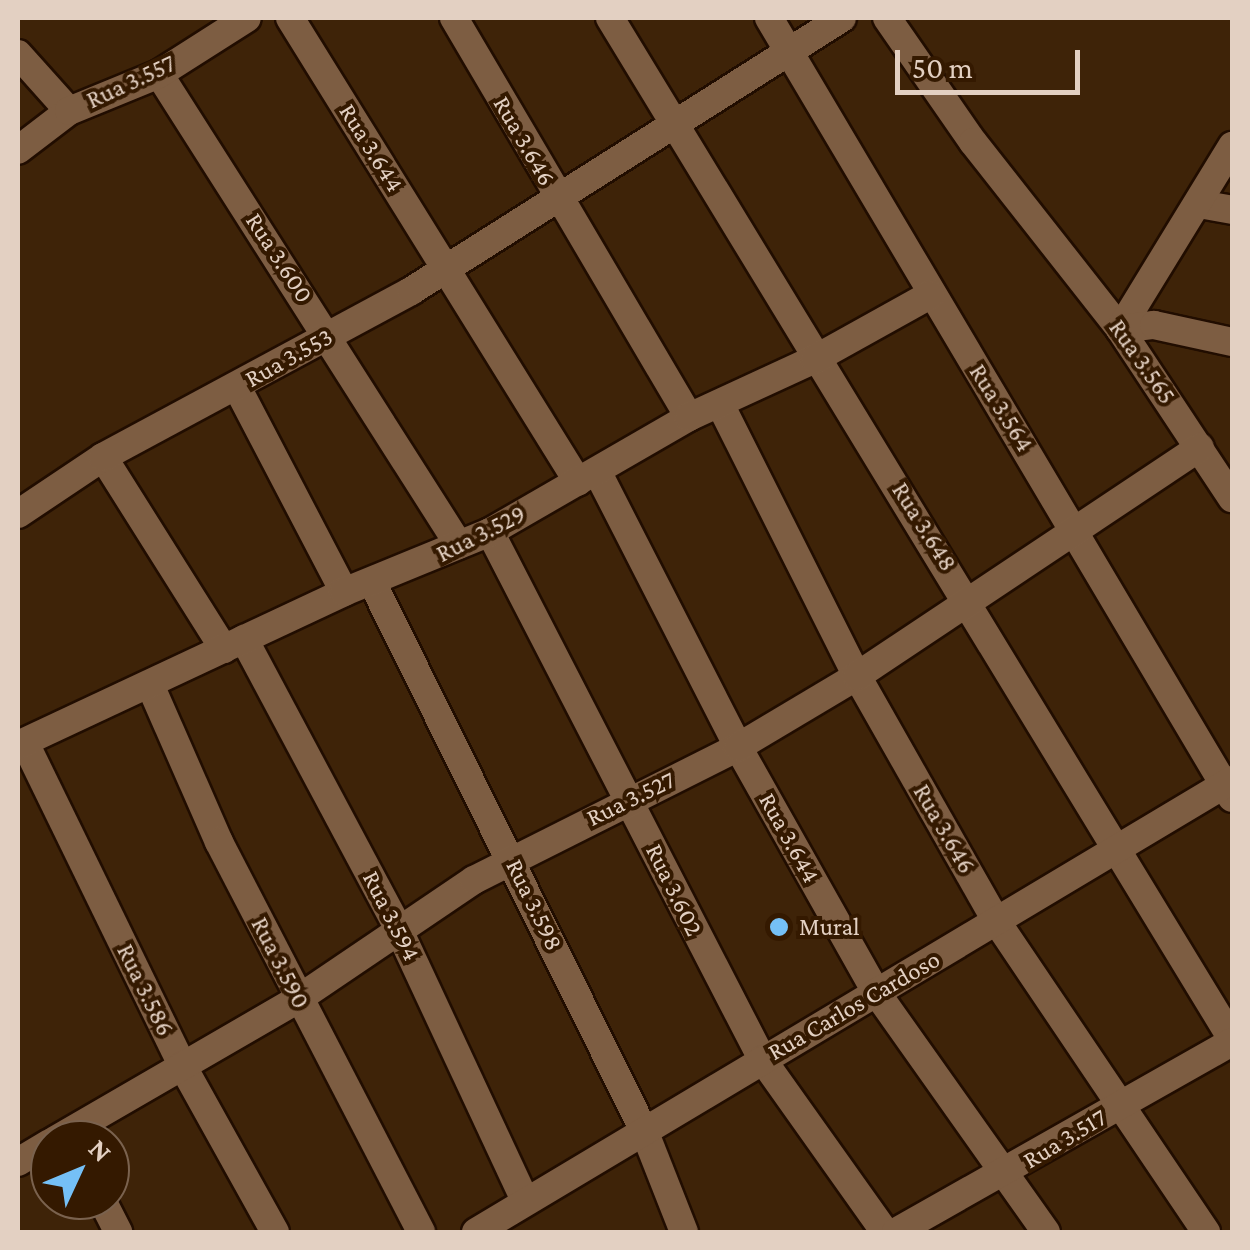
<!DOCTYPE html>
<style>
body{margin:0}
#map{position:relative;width:1250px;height:1250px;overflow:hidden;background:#3e2308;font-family:"Crimson Pro",serif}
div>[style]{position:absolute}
.roads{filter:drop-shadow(2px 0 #210d00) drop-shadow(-2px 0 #210d00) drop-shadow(0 2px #210d00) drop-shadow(0 -2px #210d00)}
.minor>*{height:28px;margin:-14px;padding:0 14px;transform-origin:14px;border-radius:14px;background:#7d5d42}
.dots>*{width:28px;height:28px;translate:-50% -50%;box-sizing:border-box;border:5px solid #341900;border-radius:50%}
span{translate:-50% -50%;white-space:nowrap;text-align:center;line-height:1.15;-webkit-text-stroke:8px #341900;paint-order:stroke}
.street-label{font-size:25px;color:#e3d0c2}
.poi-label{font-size:25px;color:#e3d0c2}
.left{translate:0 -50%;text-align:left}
.frame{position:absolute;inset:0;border:20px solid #e3d0c2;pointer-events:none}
.north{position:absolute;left:30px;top:1120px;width:100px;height:100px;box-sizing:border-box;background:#341900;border:2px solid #7a624e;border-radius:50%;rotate:46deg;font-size:28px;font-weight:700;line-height:40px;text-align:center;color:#e3d0c2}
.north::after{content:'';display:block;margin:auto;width:35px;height:45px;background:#75c0f6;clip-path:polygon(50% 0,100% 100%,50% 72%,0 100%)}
.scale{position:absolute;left:895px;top:50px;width:185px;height:45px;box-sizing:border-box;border:5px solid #e3d0c2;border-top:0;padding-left:12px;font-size:30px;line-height:35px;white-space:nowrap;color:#e3d0c2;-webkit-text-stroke:8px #341900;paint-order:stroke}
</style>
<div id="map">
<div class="roads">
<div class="minor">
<i style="left:290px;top:18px;width:546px;rotate:58.17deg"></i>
<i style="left:454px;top:18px;width:463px;rotate:59.5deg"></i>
<i style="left:610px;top:18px;width:1196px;rotate:58.65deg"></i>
<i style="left:769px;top:18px;width:907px;rotate:59.31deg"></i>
<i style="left:887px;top:18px;width:151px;rotate:55.3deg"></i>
<i style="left:973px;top:142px;width:238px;rotate:51.8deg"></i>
<i style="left:1120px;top:329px;width:203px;rotate:56.5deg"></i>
<i style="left:18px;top:54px;width:76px;rotate:48.2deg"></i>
<i style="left:159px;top:74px;width:558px;rotate:57.51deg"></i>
<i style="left:18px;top:150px;width:64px;rotate:-37.4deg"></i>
<i style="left:69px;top:111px;width:97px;rotate:-22.3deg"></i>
<i style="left:159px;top:74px;width:104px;rotate:-32.5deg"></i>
<i style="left:1199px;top:204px;width:34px;rotate:10deg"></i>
<i style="left:1120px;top:329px;width:215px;rotate:-58.5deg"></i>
<i style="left:1120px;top:329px;width:34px;rotate:-7deg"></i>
<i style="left:1154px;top:325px;width:80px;rotate:12.3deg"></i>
<i style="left:237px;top:387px;width:231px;rotate:62.4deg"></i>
<i style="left:720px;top:404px;width:305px;rotate:63.3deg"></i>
<i style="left:857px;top:676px;width:283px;rotate:60.4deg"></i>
<i style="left:997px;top:922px;width:374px;rotate:56deg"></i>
<i style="left:103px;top:457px;width:227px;rotate:57.8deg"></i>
<i style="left:598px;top:473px;width:308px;rotate:62.9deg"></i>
<i style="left:738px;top:747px;width:281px;rotate:60.6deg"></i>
<i style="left:876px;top:992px;width:294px;rotate:54.7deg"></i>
<i style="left:18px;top:514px;width:102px;rotate:-33.8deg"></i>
<i style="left:103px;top:457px;width:350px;rotate:-28.3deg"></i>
<i style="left:411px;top:291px;width:510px;rotate:-32.35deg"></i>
<i style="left:490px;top:532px;width:593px;rotate:62.7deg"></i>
<i style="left:762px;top:1059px;width:212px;rotate:54.6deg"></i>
<i style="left:372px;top:582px;width:615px;rotate:63.64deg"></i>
<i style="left:645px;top:1133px;width:106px;rotate:68.5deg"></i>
<i style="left:244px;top:639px;width:327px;rotate:61.9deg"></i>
<i style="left:398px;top:928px;width:300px;rotate:65deg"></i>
<i style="left:151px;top:687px;width:169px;rotate:66.3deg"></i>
<i style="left:219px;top:842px;width:439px;rotate:62.6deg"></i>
<i style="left:25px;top:743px;width:358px;rotate:64deg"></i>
<i style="left:182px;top:1065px;width:191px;rotate:60.9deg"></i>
<i style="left:18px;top:745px;width:360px;rotate:-25.1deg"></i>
<i style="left:344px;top:592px;width:158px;rotate:-22.3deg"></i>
<i style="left:490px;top:532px;width:230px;rotate:-30deg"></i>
<i style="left:689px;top:417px;width:139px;rotate:-24.7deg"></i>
<i style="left:815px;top:359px;width:132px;rotate:-29.1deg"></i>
<i style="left:55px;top:1140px;width:281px;rotate:-30.1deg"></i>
<i style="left:298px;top:999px;width:212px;rotate:-34.1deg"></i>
<i style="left:474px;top:880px;width:296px;rotate:-26.7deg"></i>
<i style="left:738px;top:747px;width:139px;rotate:-30.8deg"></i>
<i style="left:857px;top:676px;width:412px;rotate:-33.7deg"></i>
<i style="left:18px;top:1162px;width:37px;rotate:-31deg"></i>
<i style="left:102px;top:1200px;width:36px;rotate:63deg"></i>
<i style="left:476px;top:1232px;width:881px;rotate:-30.87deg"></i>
<i style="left:896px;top:1232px;width:386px;rotate:-29.5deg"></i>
</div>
</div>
<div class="dots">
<i style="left:779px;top:927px;background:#75c0f6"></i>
</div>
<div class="street-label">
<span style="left:131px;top:82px;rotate:-25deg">Rua 3.557</span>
<span style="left:524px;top:141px;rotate:60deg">Rua 3.646</span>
<span style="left:371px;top:148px;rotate:58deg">Rua 3.644</span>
<span style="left:279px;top:258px;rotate:57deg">Rua 3.600</span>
<span style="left:289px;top:358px;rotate:-29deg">Rua 3.553</span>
<span style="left:1142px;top:362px;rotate:55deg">Rua 3.565</span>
<span style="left:1001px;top:408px;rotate:58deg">Rua 3.564</span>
<span style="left:924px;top:527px;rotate:58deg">Rua 3.648</span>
<span style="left:481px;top:534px;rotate:-27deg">Rua 3.529</span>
<span style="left:631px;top:799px;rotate:-26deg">Rua 3.527</span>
<span style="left:944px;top:829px;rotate:60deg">Rua 3.646</span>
<span style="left:789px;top:838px;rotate:61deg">Rua 3.644</span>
<span style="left:674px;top:890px;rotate:64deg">Rua 3.602</span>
<span style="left:534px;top:905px;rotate:64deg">Rua 3.598</span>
<span style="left:391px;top:916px;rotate:63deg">Rua 3.594</span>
<span style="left:280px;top:963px;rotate:63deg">Rua 3.590</span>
<span style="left:145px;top:990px;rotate:64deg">Rua 3.586</span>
<span style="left:854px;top:1006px;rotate:-30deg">Rua Carlos Cardoso</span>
<span style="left:1065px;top:1139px;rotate:-31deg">Rua 3.517</span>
</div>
<div class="poi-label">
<span class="left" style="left:799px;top:927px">Mural</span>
</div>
<div class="frame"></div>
<div class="north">N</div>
<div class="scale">50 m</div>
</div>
